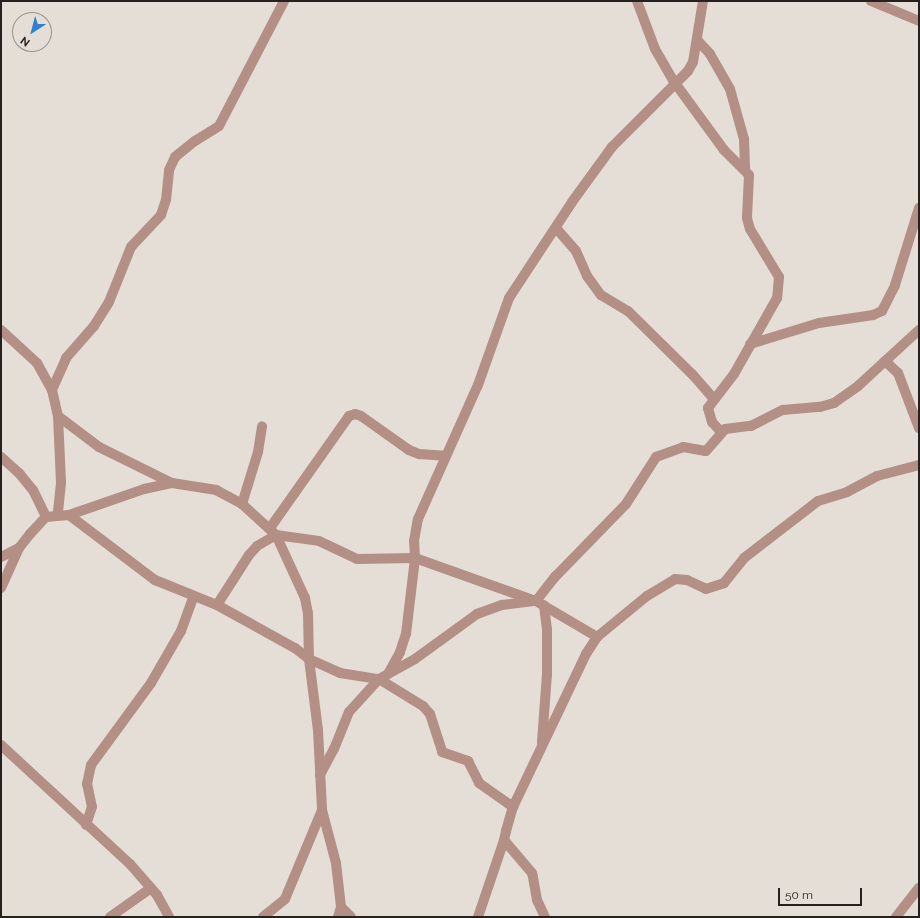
<!DOCTYPE html>
<style>
body{margin:0}
#map{position:relative;width:920px;height:918px;overflow:hidden;background:#e4ded6;font-family:Raleway,sans-serif}
div>[style]{position:absolute}
.minor>*{height:10px;margin:-5px;padding:0 5px;transform-origin:5px;border-radius:5px;background:#b48f85}
span{translate:-50% -50%;white-space:nowrap;text-align:center;line-height:1.15;-webkit-text-stroke:4px #e4ded6;paint-order:stroke}
.frame{position:absolute;inset:0;border:2px solid #24211e;pointer-events:none}
.north{position:absolute;left:12px;top:12px;width:40px;height:40px;box-sizing:border-box;background:#e4ded6;border:1px solid #97928c;border-radius:50%;rotate:216deg;font-size:11px;font-weight:700;line-height:16px;text-align:center;color:#24211e}
.north::after{content:'';display:block;margin:auto;width:14px;height:18px;background:#2e82d1;clip-path:polygon(50% 0,100% 100%,50% 72%,0 100%)}
.scale{position:absolute;left:778px;top:888px;width:84px;height:18px;box-sizing:border-box;border:2px solid #24211e;border-top:0;padding-left:5px;font-size:12px;line-height:14px;white-space:nowrap;color:#24211e;-webkit-text-stroke:3px #e4ded6;paint-order:stroke}
</style>
<div id="map">
<div class="minor">
<i style="left:637px;top:1px;width:51px;rotate:69.4deg"></i>
<i style="left:655px;top:49px;width:39px;rotate:60deg"></i>
<i style="left:675px;top:83px;width:83px;rotate:53.8deg"></i>
<i style="left:724px;top:150px;width:35px;rotate:45deg"></i>
<i style="left:749px;top:175px;width:43px;rotate:92.7deg"></i>
<i style="left:747px;top:218px;width:11px;rotate:75deg"></i>
<i style="left:750px;top:229px;width:56px;rotate:58.9deg"></i>
<i style="left:779px;top:277px;width:21px;rotate:95deg"></i>
<i style="left:777px;top:298px;width:87px;rotate:119.5deg"></i>
<i style="left:734px;top:374px;width:43px;rotate:127.4deg"></i>
<i style="left:708px;top:408px;width:15px;rotate:74deg"></i>
<i style="left:712px;top:422px;width:13px;rotate:48deg"></i>
<i style="left:871px;top:1px;width:52px;rotate:22.6deg"></i>
<i style="left:698px;top:41px;width:18px;rotate:47deg"></i>
<i style="left:710px;top:54px;width:40px;rotate:60.3deg"></i>
<i style="left:730px;top:89px;width:52px;rotate:74.4deg"></i>
<i style="left:744px;top:139px;width:30px;rotate:88deg"></i>
<i style="left:556px;top:228px;width:30px;rotate:49deg"></i>
<i style="left:576px;top:251px;width:27px;rotate:66deg"></i>
<i style="left:587px;top:276px;width:24px;rotate:54deg"></i>
<i style="left:601px;top:295px;width:31px;rotate:31deg"></i>
<i style="left:628px;top:311px;width:91px;rotate:44.6deg"></i>
<i style="left:693px;top:375px;width:32px;rotate:49deg"></i>
<i style="left:1px;top:330px;width:49px;rotate:42.5deg"></i>
<i style="left:37px;top:363px;width:31px;rotate:61deg"></i>
<i style="left:52px;top:390px;width:27px;rotate:77deg"></i>
<i style="left:58px;top:416px;width:67px;rotate:87.4deg"></i>
<i style="left:61px;top:483px;width:31px;rotate:96deg"></i>
<i style="left:750px;top:344px;width:72px;rotate:-16.9deg"></i>
<i style="left:819px;top:323px;width:55px;rotate:-8.4deg"></i>
<i style="left:873px;top:315px;width:10px;rotate:-24deg"></i>
<i style="left:882px;top:311px;width:29px;rotate:-63deg"></i>
<i style="left:895px;top:285px;width:81px;rotate:-72.7deg"></i>
<i style="left:885px;top:361px;width:18px;rotate:43deg"></i>
<i style="left:898px;top:373px;width:59px;rotate:69.1deg"></i>
<i style="left:52px;top:390px;width:35px;rotate:-66deg"></i>
<i style="left:66px;top:358px;width:43px;rotate:-48.8deg"></i>
<i style="left:94px;top:326px;width:28px;rotate:-58deg"></i>
<i style="left:109px;top:302px;width:59px;rotate:-68.2deg"></i>
<i style="left:131px;top:247px;width:44px;rotate:-46.8deg"></i>
<i style="left:161px;top:215px;width:16px;rotate:-72deg"></i>
<i style="left:166px;top:200px;width:30px;rotate:-84deg"></i>
<i style="left:169px;top:170px;width:14px;rotate:-65deg"></i>
<i style="left:175px;top:157px;width:26px;rotate:-39deg"></i>
<i style="left:195px;top:141px;width:28px;rotate:-32deg"></i>
<i style="left:219px;top:126px;width:141px;rotate:-62.5deg"></i>
<i style="left:58px;top:416px;width:51px;rotate:37.1deg"></i>
<i style="left:99px;top:447px;width:81px;rotate:26.3deg"></i>
<i style="left:1px;top:457px;width:24px;rotate:42deg"></i>
<i style="left:19px;top:473px;width:22px;rotate:51deg"></i>
<i style="left:33px;top:490px;width:30px;rotate:64deg"></i>
<i style="left:242px;top:504px;width:54px;rotate:-72.9deg"></i>
<i style="left:258px;top:452px;width:26px;rotate:-81deg"></i>
<i style="left:69px;top:515px;width:79px;rotate:-19.1deg"></i>
<i style="left:144px;top:489px;width:29px;rotate:-12deg"></i>
<i style="left:172px;top:483px;width:45px;rotate:9deg"></i>
<i style="left:216px;top:490px;width:30px;rotate:28deg"></i>
<i style="left:242px;top:504px;width:46px;rotate:42.4deg"></i>
<i style="left:276px;top:535px;width:69px;rotate:65.3deg"></i>
<i style="left:305px;top:598px;width:15px;rotate:79deg"></i>
<i style="left:308px;top:613px;width:46px;rotate:88.8deg"></i>
<i style="left:309px;top:659px;width:34px;rotate:24deg"></i>
<i style="left:340px;top:673px;width:39px;rotate:9deg"></i>
<i style="left:379px;top:679px;width:52px;rotate:31.5deg"></i>
<i style="left:423px;top:706px;width:11px;rotate:49deg"></i>
<i style="left:430px;top:714px;width:40px;rotate:72deg"></i>
<i style="left:442px;top:752px;width:28px;rotate:19deg"></i>
<i style="left:468px;top:761px;width:25px;rotate:63deg"></i>
<i style="left:479px;top:783px;width:42px;rotate:35.2deg"></i>
<i style="left:270px;top:528px;width:137px;rotate:-54.8deg"></i>
<i style="left:349px;top:416px;width:6px;rotate:-18deg"></i>
<i style="left:355px;top:414px;width:6px;rotate:18deg"></i>
<i style="left:361px;top:416px;width:59px;rotate:35.3deg"></i>
<i style="left:409px;top:450px;width:11px;rotate:22deg"></i>
<i style="left:419px;top:454px;width:26px;rotate:4deg"></i>
<i style="left:1px;top:557px;width:20px;rotate:-27deg"></i>
<i style="left:1px;top:588px;width:44px;rotate:-65.8deg"></i>
<i style="left:19px;top:548px;width:18px;rotate:-52deg"></i>
<i style="left:30px;top:534px;width:23px;rotate:-47deg"></i>
<i style="left:46px;top:517px;width:23px;rotate:-5deg"></i>
<i style="left:69px;top:515px;width:108px;rotate:37.1deg"></i>
<i style="left:155px;top:580px;width:67px;rotate:22deg"></i>
<i style="left:217px;top:605px;width:89px;rotate:28.9deg"></i>
<i style="left:295px;top:648px;width:18px;rotate:38deg"></i>
<i style="left:309px;top:659px;width:72px;rotate:82.8deg"></i>
<i style="left:318px;top:730px;width:80px;rotate:87.1deg"></i>
<i style="left:322px;top:810px;width:55px;rotate:75.2deg"></i>
<i style="left:336px;top:863px;width:44px;rotate:83.5deg"></i>
<i style="left:341px;top:907px;width:14px;rotate:45deg"></i>
<i style="left:217px;top:605px;width:59px;rotate:-57.4deg"></i>
<i style="left:249px;top:555px;width:12px;rotate:-48deg"></i>
<i style="left:257px;top:546px;width:22px;rotate:-30deg"></i>
<i style="left:276px;top:535px;width:43px;rotate:7.9deg"></i>
<i style="left:319px;top:541px;width:42px;rotate:25.3deg"></i>
<i style="left:357px;top:559px;width:58px;rotate:-1deg"></i>
<i style="left:415px;top:558px;width:128px;rotate:19.6deg"></i>
<i style="left:536px;top:601px;width:31px;rotate:-52deg"></i>
<i style="left:555px;top:577px;width:102px;rotate:-45.8deg"></i>
<i style="left:626px;top:504px;width:56px;rotate:-57.4deg"></i>
<i style="left:656px;top:457px;width:29px;rotate:-20deg"></i>
<i style="left:683px;top:447px;width:23px;rotate:10deg"></i>
<i style="left:706px;top:451px;width:29px;rotate:-49deg"></i>
<i style="left:725px;top:429px;width:26px;rotate:-7deg"></i>
<i style="left:751px;top:426px;width:36px;rotate:-27deg"></i>
<i style="left:783px;top:410px;width:37px;rotate:-5deg"></i>
<i style="left:820px;top:407px;width:15px;rotate:-16deg"></i>
<i style="left:834px;top:403px;width:29px;rotate:-35deg"></i>
<i style="left:858px;top:386px;width:83px;rotate:-42.6deg"></i>
<i style="left:388px;top:674px;width:25px;rotate:-61deg"></i>
<i style="left:400px;top:652px;width:19px;rotate:-72deg"></i>
<i style="left:406px;top:634px;width:77px;rotate:-83.2deg"></i>
<i style="left:415px;top:558px;width:17px;rotate:-93deg"></i>
<i style="left:414px;top:541px;width:22px;rotate:-80deg"></i>
<i style="left:418px;top:519px;width:147px;rotate:-65.9deg"></i>
<i style="left:478px;top:385px;width:92px;rotate:-70.4deg"></i>
<i style="left:509px;top:298px;width:115px;rotate:-56.7deg"></i>
<i style="left:572px;top:202px;width:68px;rotate:-54deg"></i>
<i style="left:612px;top:147px;width:107px;rotate:-45deg"></i>
<i style="left:688px;top:71px;width:10px;rotate:-61deg"></i>
<i style="left:693px;top:62px;width:62px;rotate:-80.7deg"></i>
<i style="left:542px;top:742px;width:68px;rotate:-85.8deg"></i>
<i style="left:547px;top:674px;width:44px;rotate:-90deg"></i>
<i style="left:547px;top:630px;width:25px;rotate:-97deg"></i>
<i style="left:1px;top:745px;width:176px;rotate:42.7deg"></i>
<i style="left:130px;top:864px;width:41px;rotate:48.9deg"></i>
<i style="left:157px;top:895px;width:25px;rotate:61deg"></i>
<i style="left:320px;top:775px;width:30px;rotate:-62deg"></i>
<i style="left:334px;top:749px;width:40px;rotate:-68deg"></i>
<i style="left:349px;top:712px;width:45px;rotate:-47.7deg"></i>
<i style="left:379px;top:679px;width:41px;rotate:-29.1deg"></i>
<i style="left:415px;top:659px;width:77px;rotate:-36deg"></i>
<i style="left:477px;top:614px;width:27px;rotate:-20deg"></i>
<i style="left:502px;top:605px;width:34px;rotate:-7deg"></i>
<i style="left:536px;top:601px;width:71px;rotate:30.5deg"></i>
<i style="left:86px;top:825px;width:19px;rotate:-72deg"></i>
<i style="left:92px;top:807px;width:24px;rotate:-102deg"></i>
<i style="left:87px;top:784px;width:19px;rotate:-78deg"></i>
<i style="left:91px;top:765px;width:102px;rotate:-53.8deg"></i>
<i style="left:151px;top:683px;width:60px;rotate:-60deg"></i>
<i style="left:181px;top:631px;width:37px;rotate:-70deg"></i>
<i style="left:110px;top:917px;width:50px;rotate:-35.3deg"></i>
<i style="left:263px;top:917px;width:28px;rotate:-39deg"></i>
<i style="left:285px;top:899px;width:96px;rotate:-67.4deg"></i>
<i style="left:338px;top:917px;width:10px;rotate:-73deg"></i>
<i style="left:478px;top:917px;width:81px;rotate:-71.3deg"></i>
<i style="left:545px;top:917px;width:19px;rotate:-115deg"></i>
<i style="left:537px;top:900px;width:27px;rotate:-100deg"></i>
<i style="left:532px;top:873px;width:43px;rotate:-130.3deg"></i>
<i style="left:504px;top:840px;width:9px;rotate:-77deg"></i>
<i style="left:506px;top:831px;width:25px;rotate:-74deg"></i>
<i style="left:513px;top:807px;width:170px;rotate:-64.5deg"></i>
<i style="left:586px;top:654px;width:20px;rotate:-57deg"></i>
<i style="left:597px;top:637px;width:65px;rotate:-39.4deg"></i>
<i style="left:647px;top:596px;width:33px;rotate:-31deg"></i>
<i style="left:675px;top:579px;width:12px;rotate:5deg"></i>
<i style="left:687px;top:580px;width:21px;rotate:25deg"></i>
<i style="left:706px;top:589px;width:19px;rotate:-18deg"></i>
<i style="left:724px;top:583px;width:32px;rotate:-51deg"></i>
<i style="left:744px;top:558px;width:93px;rotate:-37.6deg"></i>
<i style="left:818px;top:501px;width:30px;rotate:-17deg"></i>
<i style="left:847px;top:492px;width:34px;rotate:-28deg"></i>
<i style="left:877px;top:476px;width:43px;rotate:-14.7deg"></i>
<i style="left:896px;top:917px;width:37px;rotate:-52deg"></i>
</div>
<div class="frame"></div>
<div class="north">N</div>
<div class="scale">50 m</div>
</div>
